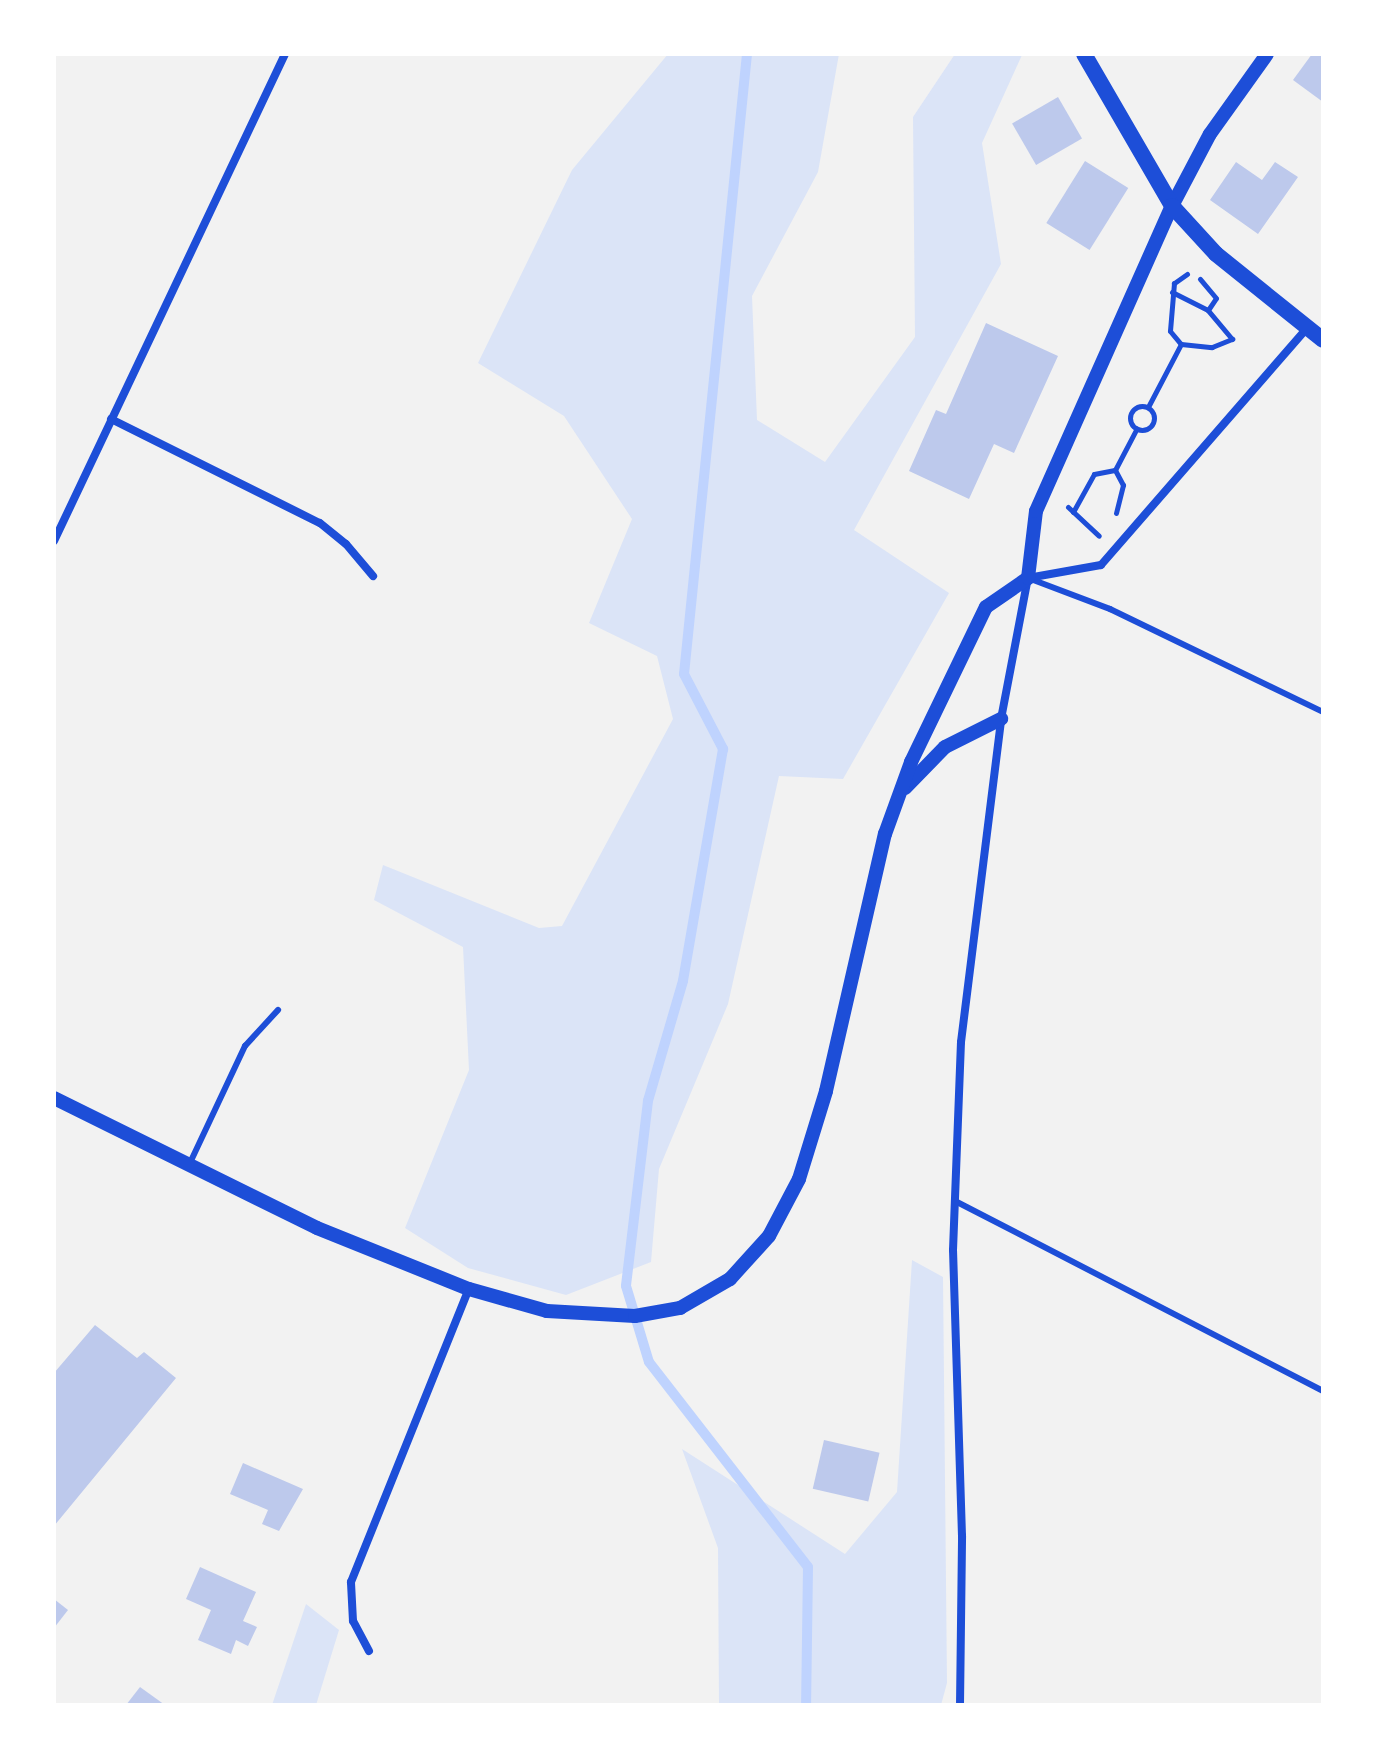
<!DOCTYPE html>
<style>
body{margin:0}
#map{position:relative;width:1377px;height:1759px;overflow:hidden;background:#f2f2f2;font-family:"Asap Condensed",sans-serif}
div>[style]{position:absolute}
.green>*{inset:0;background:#dbe4f7}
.stream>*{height:10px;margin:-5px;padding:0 5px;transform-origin:5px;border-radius:5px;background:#bfd3fe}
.building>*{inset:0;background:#bdc9ec;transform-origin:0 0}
.path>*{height:5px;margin:-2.5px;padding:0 2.5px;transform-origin:2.5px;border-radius:2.5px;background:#1d4ed8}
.path>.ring{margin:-2.5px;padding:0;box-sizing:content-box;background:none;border:5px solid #1d4ed8;border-radius:50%}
.service>*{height:6px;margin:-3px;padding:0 3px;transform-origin:3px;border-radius:3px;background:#1d4ed8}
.minor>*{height:8px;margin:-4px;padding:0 4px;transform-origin:4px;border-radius:4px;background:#1d4ed8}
.tertiary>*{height:14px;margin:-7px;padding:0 7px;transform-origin:7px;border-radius:7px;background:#1d4ed8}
.secondary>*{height:16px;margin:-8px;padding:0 8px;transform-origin:8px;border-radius:8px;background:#1d4ed8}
span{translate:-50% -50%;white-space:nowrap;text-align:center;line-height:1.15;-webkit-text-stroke:7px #fff;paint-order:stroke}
.frame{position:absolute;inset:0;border:56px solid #fff;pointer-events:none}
</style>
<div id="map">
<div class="green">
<i style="clip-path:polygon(668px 54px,839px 54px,818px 172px,752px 296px,757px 420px,825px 462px,915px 337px,913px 117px,955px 54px,1022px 55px,982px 143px,1001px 264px,854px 530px,949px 593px,843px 779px,779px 776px,728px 1004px,659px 1169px,651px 1262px,566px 1295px,468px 1268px,405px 1228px,469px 1070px,463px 947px,374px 900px,383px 865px,539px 928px,562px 926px,673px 719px,657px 656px,589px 623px,632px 519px,564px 416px,478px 363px,572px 170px)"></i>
<i style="clip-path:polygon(912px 1260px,943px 1277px,947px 1683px,941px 1705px,719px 1705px,718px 1548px,682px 1449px,845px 1554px,897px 1492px)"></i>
<i style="clip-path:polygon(306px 1604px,339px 1630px,316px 1705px,272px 1705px)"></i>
</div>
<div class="stream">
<i style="left:747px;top:54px;width:623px;rotate:95.8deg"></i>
<i style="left:684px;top:674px;width:85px;rotate:62.5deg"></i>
<i style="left:723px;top:749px;width:235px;rotate:99.8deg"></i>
<i style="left:683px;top:981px;width:125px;rotate:106.3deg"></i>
<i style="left:648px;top:1101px;width:186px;rotate:96.8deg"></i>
<i style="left:626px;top:1286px;width:79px;rotate:73.2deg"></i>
<i style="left:649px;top:1362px;width:259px;rotate:52.2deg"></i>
<i style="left:808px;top:1567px;width:138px;rotate:90.8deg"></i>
</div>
<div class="building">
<i style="clip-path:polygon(1312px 54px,1323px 54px,1323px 102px,1293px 80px)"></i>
<i style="left:1058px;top:97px;width:48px;height:53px;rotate:60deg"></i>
<i style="left:1085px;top:161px;width:51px;height:73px;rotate:32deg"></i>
<i style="clip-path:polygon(1236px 162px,1262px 180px,1275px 162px,1298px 177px,1258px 234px,1210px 200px)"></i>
<i style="clip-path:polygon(986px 323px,1058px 356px,1014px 453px,994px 444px,969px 499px,909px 471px,936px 410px,946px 414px)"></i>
<i style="clip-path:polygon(95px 1325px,137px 1358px,144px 1352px,176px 1378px,54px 1526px,54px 1373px)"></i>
<i style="left:824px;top:1440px;width:57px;height:50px;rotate:13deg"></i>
<i style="clip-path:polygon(243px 1463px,303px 1489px,279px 1531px,262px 1524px,268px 1510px,230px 1494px)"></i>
<i style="clip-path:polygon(200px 1567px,256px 1592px,243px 1621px,257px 1627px,248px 1646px,236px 1640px,231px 1654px,198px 1640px,211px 1610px,186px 1599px)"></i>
<i style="clip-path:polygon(54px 1599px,68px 1610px,54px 1628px)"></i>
<i style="clip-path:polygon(140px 1687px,165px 1705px,126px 1705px)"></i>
</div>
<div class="path">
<i style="left:1187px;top:274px;width:16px;rotate:145deg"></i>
<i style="left:1174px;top:283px;width:48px;rotate:94.8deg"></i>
<i style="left:1170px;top:331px;width:17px;rotate:50deg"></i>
<i style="left:1181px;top:344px;width:31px;rotate:6deg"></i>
<i style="left:1212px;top:347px;width:22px;rotate:-22deg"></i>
<i style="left:1232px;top:339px;width:38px;rotate:-130deg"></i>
<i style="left:1208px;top:310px;width:14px;rotate:-56deg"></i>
<i style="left:1216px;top:298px;width:25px;rotate:-130deg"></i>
<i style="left:1172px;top:292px;width:40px;rotate:26.6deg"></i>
<i class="ring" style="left:1130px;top:406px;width:19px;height:19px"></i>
<i style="left:1148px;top:407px;width:71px;rotate:-62.4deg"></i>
<i style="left:1068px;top:507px;width:42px;rotate:43.1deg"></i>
<i style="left:1073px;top:512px;width:43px;rotate:-61.1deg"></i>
<i style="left:1094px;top:474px;width:21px;rotate:-11deg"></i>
<i style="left:1116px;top:513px;width:29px;rotate:-76deg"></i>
<i style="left:1123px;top:485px;width:17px;rotate:-118deg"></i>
<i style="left:1115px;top:470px;width:47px;rotate:-62.4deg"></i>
</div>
<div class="service">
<i style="left:1028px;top:578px;width:88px;rotate:20.7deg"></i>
<i style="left:1110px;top:609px;width:237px;rotate:25.8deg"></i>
<i style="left:189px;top:1165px;width:132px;rotate:-64.8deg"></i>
<i style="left:245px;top:1046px;width:49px;rotate:-47.5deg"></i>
<i style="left:957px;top:1202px;width:412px;rotate:27.3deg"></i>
</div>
<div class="minor">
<i style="left:111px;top:419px;width:233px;rotate:26.5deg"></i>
<i style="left:320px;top:523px;width:33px;rotate:39deg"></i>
<i style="left:346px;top:544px;width:42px;rotate:49.8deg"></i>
<i style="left:54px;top:541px;width:539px;rotate:-64.62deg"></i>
<i style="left:369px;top:1651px;width:34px;rotate:-118deg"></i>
<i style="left:353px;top:1621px;width:39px;rotate:-93deg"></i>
<i style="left:351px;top:1582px;width:316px;rotate:-68.1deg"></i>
<i style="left:960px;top:1705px;width:169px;rotate:-89.3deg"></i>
<i style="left:962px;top:1536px;width:286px;rotate:-91.8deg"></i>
<i style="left:953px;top:1250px;width:208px;rotate:-87.8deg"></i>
<i style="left:961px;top:1042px;width:325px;rotate:-82.9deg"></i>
<i style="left:1001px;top:719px;width:144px;rotate:-79.2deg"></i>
<i style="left:1028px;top:578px;width:74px;rotate:-10.1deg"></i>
<i style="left:1101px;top:565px;width:314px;rotate:-49deg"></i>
</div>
<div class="tertiary">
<i style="left:905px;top:788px;width:57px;rotate:-45.7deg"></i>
<i style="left:945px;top:747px;width:63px;rotate:-26.6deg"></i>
<i style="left:54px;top:1098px;width:293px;rotate:26.3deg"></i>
<i style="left:317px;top:1228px;width:164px;rotate:21.9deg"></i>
<i style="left:469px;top:1289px;width:81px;rotate:15.8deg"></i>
<i style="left:547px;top:1311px;width:88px;rotate:3.3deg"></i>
<i style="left:635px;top:1316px;width:46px;rotate:-10.1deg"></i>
<i style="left:680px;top:1308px;width:58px;rotate:-30.1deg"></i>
<i style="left:730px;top:1279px;width:58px;rotate:-47.8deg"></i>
<i style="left:769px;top:1236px;width:64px;rotate:-62.2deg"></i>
<i style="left:799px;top:1179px;width:92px;rotate:-72.9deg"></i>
<i style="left:826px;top:1091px;width:264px;rotate:-77.1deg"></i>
<i style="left:885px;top:834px;width:77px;rotate:-70.1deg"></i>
<i style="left:911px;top:762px;width:172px;rotate:-64.2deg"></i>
<i style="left:986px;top:607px;width:51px;rotate:-34.6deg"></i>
<i style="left:1028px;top:578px;width:67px;rotate:-83.2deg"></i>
<i style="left:1036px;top:511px;width:334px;rotate:-66deg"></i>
<i style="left:1172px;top:206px;width:81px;rotate:-62.2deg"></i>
<i style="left:1210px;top:134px;width:98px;rotate:-54.5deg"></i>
</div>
<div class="secondary">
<i style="left:1084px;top:54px;width:176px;rotate:59.9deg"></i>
<i style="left:1172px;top:206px;width:65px;rotate:47.5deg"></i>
<i style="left:1216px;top:254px;width:137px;rotate:38.8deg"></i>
</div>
<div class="frame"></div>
</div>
